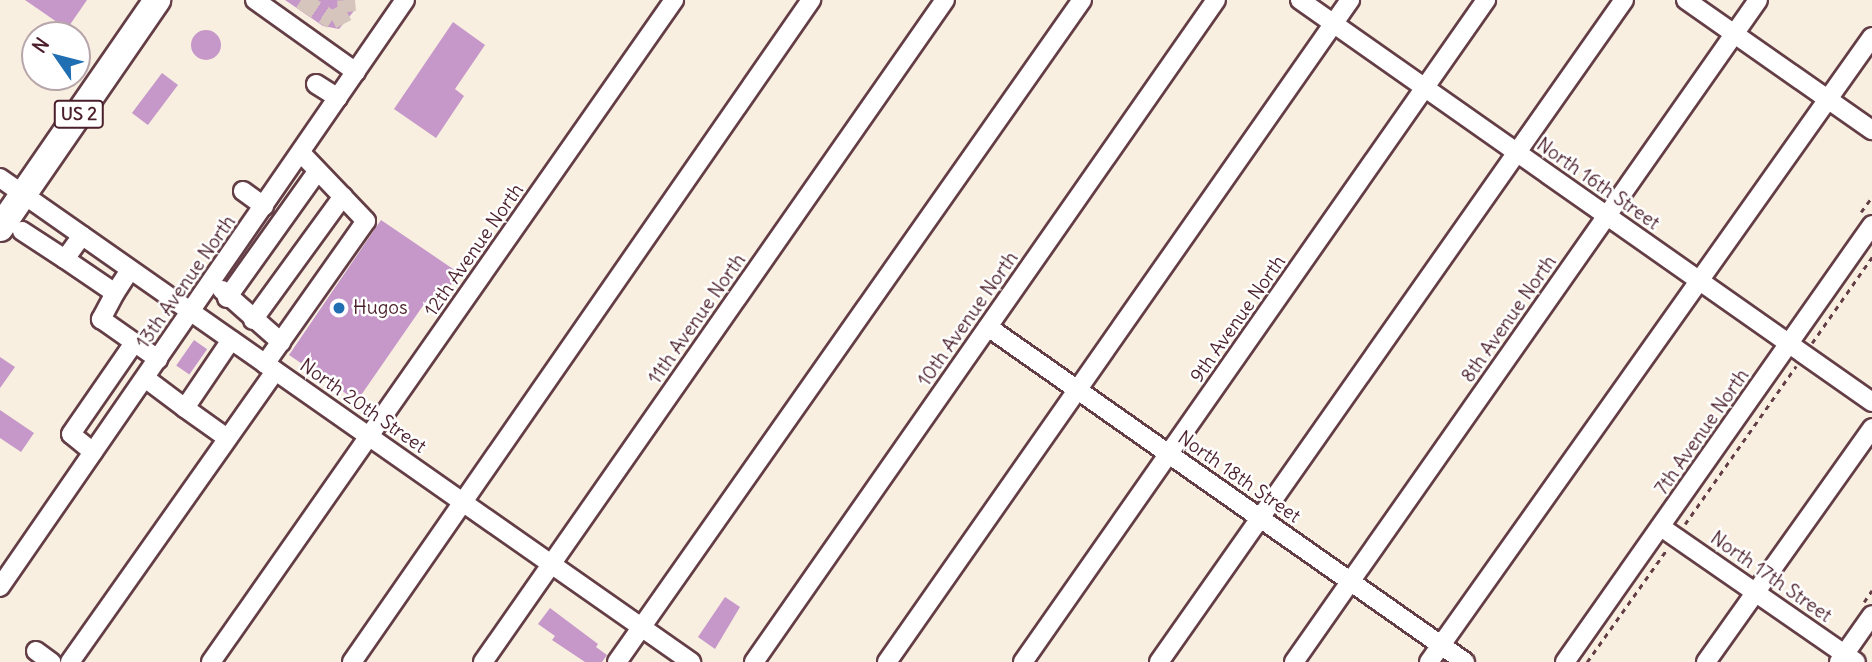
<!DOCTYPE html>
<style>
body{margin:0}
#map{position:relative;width:1872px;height:662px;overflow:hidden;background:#f8efe0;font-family:Delius,sans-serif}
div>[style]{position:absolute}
.building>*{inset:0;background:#c698c9;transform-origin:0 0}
.round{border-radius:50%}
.minor-tunnel>*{height:18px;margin-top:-9px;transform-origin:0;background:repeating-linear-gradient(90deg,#d5c5bc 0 18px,transparent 0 27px)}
.path>*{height:2.5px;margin-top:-1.25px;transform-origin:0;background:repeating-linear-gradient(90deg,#643e46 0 5px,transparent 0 10px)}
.roads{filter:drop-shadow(2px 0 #643e46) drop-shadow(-2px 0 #643e46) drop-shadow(0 2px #643e46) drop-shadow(0 -2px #643e46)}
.minor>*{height:18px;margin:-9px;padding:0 9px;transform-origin:9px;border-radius:9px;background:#fff}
.highway>*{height:26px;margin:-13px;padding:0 13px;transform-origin:13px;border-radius:13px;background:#fff}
.dots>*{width:19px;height:19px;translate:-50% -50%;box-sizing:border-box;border:4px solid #fff;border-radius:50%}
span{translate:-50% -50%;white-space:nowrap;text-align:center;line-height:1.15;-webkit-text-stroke:5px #fff;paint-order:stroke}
.shield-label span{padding:2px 5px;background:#fff;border:2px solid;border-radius:5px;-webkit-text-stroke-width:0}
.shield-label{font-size:18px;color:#4a1f2b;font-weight:700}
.street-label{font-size:19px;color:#4a1f2b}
.poi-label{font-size:19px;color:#4a1f2b}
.left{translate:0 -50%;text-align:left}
.north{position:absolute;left:21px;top:21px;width:70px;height:70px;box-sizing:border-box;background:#fff;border:2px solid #b7a5aa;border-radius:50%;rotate:305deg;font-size:19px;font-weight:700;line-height:28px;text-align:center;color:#4a1f2b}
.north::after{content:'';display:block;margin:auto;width:24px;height:32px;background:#1f6fb2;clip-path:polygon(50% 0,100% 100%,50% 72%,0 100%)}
</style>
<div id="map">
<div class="building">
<i style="clip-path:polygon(25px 0,87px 0,67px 29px)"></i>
<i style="clip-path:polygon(285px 0,354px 0,354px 11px,339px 29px,323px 26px)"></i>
<i style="clip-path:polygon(453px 22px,485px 45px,455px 89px,464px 96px,436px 138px,394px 109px)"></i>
<i class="round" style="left:191px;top:30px;width:30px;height:30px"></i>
<i style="left:162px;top:73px;width:20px;height:50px;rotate:37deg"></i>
<i style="clip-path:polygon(381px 220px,459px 273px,439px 303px,429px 297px,357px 401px,289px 355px)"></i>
<i style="left:194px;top:340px;width:16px;height:31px;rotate:35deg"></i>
<i style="clip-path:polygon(0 357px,15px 367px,0 388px)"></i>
<i style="clip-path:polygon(0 410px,34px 433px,21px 452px,0 438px)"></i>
<i style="clip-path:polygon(725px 597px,740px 607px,715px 649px,698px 637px)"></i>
<i style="clip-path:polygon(550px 608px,598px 644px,596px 647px,607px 655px,602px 662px,585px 662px,552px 640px,555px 636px,538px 624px)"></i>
</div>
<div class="minor-tunnel">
<i style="left:301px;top:0;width:37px;rotate:33deg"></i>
<i style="left:332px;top:20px;width:17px;rotate:-28deg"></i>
<i style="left:347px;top:12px;width:12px;rotate:-95deg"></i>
</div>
<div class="path">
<i style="left:1861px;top:212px;width:19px;rotate:-54deg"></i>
<i style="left:1812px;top:343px;width:105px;rotate:-55.1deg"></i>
<i style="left:1685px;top:524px;width:193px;rotate:-54.9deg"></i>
<i style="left:1864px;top:602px;width:14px;rotate:-56deg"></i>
<i style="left:1587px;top:662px;width:138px;rotate:-54.7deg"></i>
</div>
<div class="roads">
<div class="minor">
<i style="left:255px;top:0;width:124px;rotate:35.5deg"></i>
<i style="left:1300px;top:0;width:699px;rotate:35.1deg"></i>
<i style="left:1686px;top:0;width:227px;rotate:35deg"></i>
<i style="left:316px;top:84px;width:26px;rotate:32deg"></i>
<i style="left:0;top:178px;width:844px;rotate:35.01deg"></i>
<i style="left:243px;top:191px;width:26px;rotate:36deg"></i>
<i style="left:22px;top:231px;width:51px;rotate:33.1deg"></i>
<i style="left:65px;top:259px;width:29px;rotate:-54deg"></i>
<i style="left:65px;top:259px;width:60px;rotate:34.2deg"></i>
<i style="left:115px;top:293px;width:27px;rotate:-57deg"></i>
<i style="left:222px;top:290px;width:79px;rotate:41.4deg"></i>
<i style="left:115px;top:293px;width:30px;rotate:118deg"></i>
<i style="left:101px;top:319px;width:70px;rotate:35.1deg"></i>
<i style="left:227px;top:298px;width:155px;rotate:-54.5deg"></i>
<i style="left:253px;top:320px;width:153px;rotate:-54deg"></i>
<i style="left:988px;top:327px;width:583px;rotate:35.08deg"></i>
<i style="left:265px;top:364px;width:175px;rotate:-54.8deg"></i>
<i style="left:366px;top:221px;width:94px;rotate:-133.7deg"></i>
<i style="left:145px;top:378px;width:50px;rotate:36.9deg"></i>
<i style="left:227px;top:438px;width:52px;rotate:-144.5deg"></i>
<i style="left:185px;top:408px;width:82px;rotate:-55.9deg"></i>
<i style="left:93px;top:452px;width:28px;rotate:-141deg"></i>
<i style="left:71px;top:434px;width:111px;rotate:-55.3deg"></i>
<i style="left:1661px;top:527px;width:237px;rotate:34.7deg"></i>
<i style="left:0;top:587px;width:713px;rotate:-55.4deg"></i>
<i style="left:36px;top:651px;width:19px;rotate:36deg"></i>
<i style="left:70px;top:662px;width:356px;rotate:-54.8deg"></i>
<i style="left:211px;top:662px;width:808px;rotate:-55.03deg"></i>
<i style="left:352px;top:662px;width:806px;rotate:-55.26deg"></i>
<i style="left:483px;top:662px;width:807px;rotate:-55.09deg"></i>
<i style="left:617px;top:662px;width:809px;rotate:-54.92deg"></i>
<i style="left:754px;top:662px;width:807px;rotate:-55.09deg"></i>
<i style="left:887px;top:662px;width:808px;rotate:-55.03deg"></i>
<i style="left:1023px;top:662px;width:808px;rotate:-55.03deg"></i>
<i style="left:1159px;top:662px;width:809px;rotate:-54.92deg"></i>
<i style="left:1294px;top:662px;width:808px;rotate:-54.97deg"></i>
<i style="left:1429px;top:662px;width:766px;rotate:-54.67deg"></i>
<i style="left:1565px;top:662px;width:534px;rotate:-54.91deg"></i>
<i style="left:1706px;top:662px;width:287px;rotate:-54.6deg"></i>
<i style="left:1839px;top:662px;width:57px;rotate:-54.9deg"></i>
</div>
<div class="highway">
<i style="left:0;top:228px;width:277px;rotate:-55.4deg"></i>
</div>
</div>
<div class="dots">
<i style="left:339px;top:308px;background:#1f6fb2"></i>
</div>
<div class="shield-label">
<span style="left:79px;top:114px">US 2</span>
</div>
<div class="street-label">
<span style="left:1598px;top:184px;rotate:35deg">North 16th Street</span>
<span style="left:474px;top:250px;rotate:-55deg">12th Avenue North</span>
<span style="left:186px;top:282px;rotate:-55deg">13th Avenue North</span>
<span style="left:697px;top:319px;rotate:-55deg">11th Avenue North</span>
<span style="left:968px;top:319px;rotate:-55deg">10th Avenue North</span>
<span style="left:1238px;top:319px;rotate:-55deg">9th Avenue North</span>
<span style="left:1509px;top:319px;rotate:-55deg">8th Avenue North</span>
<span style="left:363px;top:406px;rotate:35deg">North 20th Street</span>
<span style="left:1702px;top:432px;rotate:-55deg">7th Avenue North</span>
<span style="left:1239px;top:477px;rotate:35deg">North 18th Street</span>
<span style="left:1771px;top:577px;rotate:35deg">North 17th Street</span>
</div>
<div class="poi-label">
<span class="left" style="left:353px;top:308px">Hugos</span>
</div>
<div class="north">N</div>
</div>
